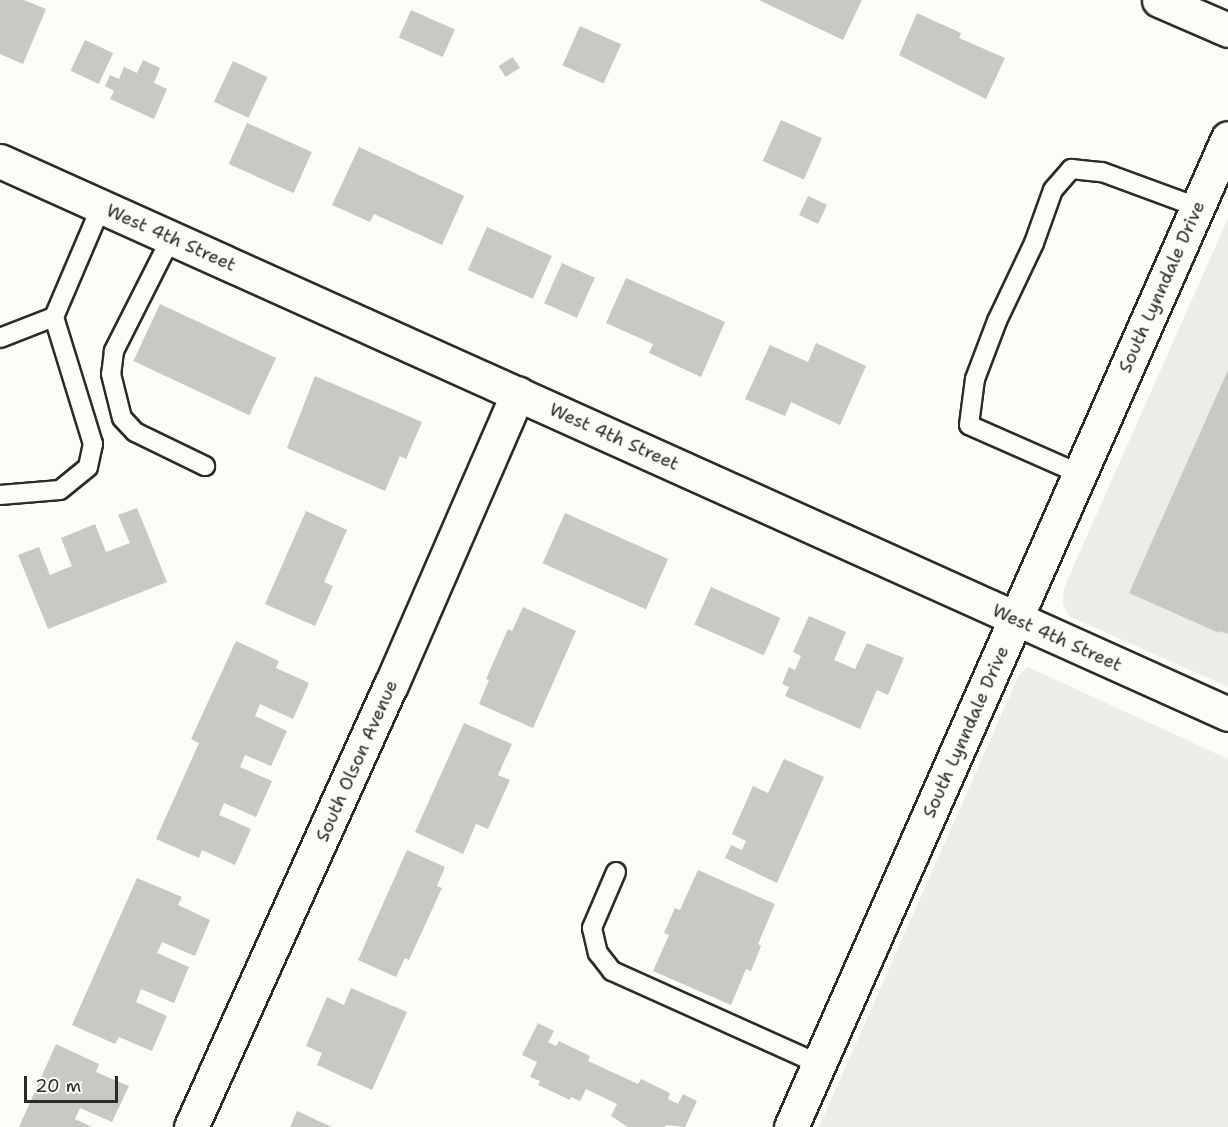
<!DOCTYPE html>
<style>
body{margin:0}
#map{position:relative;width:1228px;height:1127px;overflow:hidden;background:#fdfcf7;font-family:"Shantell Sans",sans-serif}
div>[style]{position:absolute}
.built>*{inset:0;background:#edece8}
.building>*{inset:0;background:#c9c8c4;transform-origin:0 0}
.roads{filter:drop-shadow(2px 0 #2b2b2b) drop-shadow(-2px 0 #2b2b2b) drop-shadow(0 2px #2b2b2b) drop-shadow(0 -2px #2b2b2b)}
.lane>*{height:18px;margin:-9px;padding:0 9px;transform-origin:9px;border-radius:9px;background:#fdfcf7}
.street>*{height:33px;margin:-16.5px;padding:0 16.5px;transform-origin:16.5px;border-radius:16.5px;background:#fdfcf7}
.secondary>*{height:33px;margin:-16.5px;padding:0 16.5px;transform-origin:16.5px;border-radius:16.5px;background:#fdfcf7}
span{translate:-50% -50%;white-space:nowrap;text-align:center;line-height:1.15;-webkit-text-stroke:4.5px #fdfcf7;paint-order:stroke}
.street-label{font-size:18px;color:#2b2b2b}
.scale{position:absolute;left:24px;top:1076px;width:94px;height:27px;box-sizing:border-box;border:3px solid #2b2b2b;border-top:0;padding-left:8px;font-size:18px;line-height:21px;white-space:nowrap;color:#2b2b2b;-webkit-text-stroke:4px #fdfcf7;paint-order:stroke}
</style>
<div id="map">
<div class="built">
<i style="clip-path:polygon(1228px 218px,1228px 687px,1069px 616px,1063px 603px,1064px 588px)"></i>
<i style="clip-path:polygon(1028px 667px,1228px 759px,1228px 1127px,819px 1127px,1019px 675px)"></i>
</div>
<div class="building">
<i style="clip-path:polygon(0 0,24px 0,46px 9px,23px 64px,0 54px)"></i>
<i style="clip-path:polygon(759px 0,862px 0,843px 40px)"></i>
<i style="left:411px;top:10px;width:48px;height:30px;rotate:24deg"></i>
<i style="clip-path:polygon(917px 13px,961px 33px,959px 38px,1005px 58px,986px 99px,899px 55px)"></i>
<i style="left:580px;top:26px;width:45px;height:43px;rotate:24deg"></i>
<i style="left:85px;top:40px;width:31px;height:34px;rotate:25deg"></i>
<i style="left:513px;top:57px;width:13px;height:17px;rotate:58deg"></i>
<i style="clip-path:polygon(143px 60px,160px 68px,154px 83px,167px 89px,154px 119px,110px 99px,114px 91px,105px 86px,110px 75px,119px 79px,124px 67px,137px 73px)"></i>
<i style="left:233px;top:61px;width:38px;height:45px;rotate:25deg"></i>
<i style="left:781px;top:120px;width:45px;height:45px;rotate:24deg"></i>
<i style="left:247px;top:123px;width:71px;height:45px;rotate:24deg"></i>
<i style="clip-path:polygon(359px 147px,464px 196px,442px 245px,374px 214px,370px 222px,332px 205px)"></i>
<i style="left:808px;top:196px;width:21px;height:21px;rotate:25deg"></i>
<i style="left:487px;top:227px;width:71px;height:47px;rotate:24deg"></i>
<i style="left:562px;top:263px;width:36px;height:44px;rotate:24deg"></i>
<i style="clip-path:polygon(626px 278px,725px 322px,701px 377px,649px 353px,653px 344px,606px 323px)"></i>
<i style="left:160px;top:304px;width:128px;height:63px;rotate:25deg"></i>
<i style="clip-path:polygon(816px 343px,866px 366px,840px 425px,791px 402px,785px 416px,745px 399px,770px 345px,808px 362px)"></i>
<i style="clip-path:polygon(1228px 370px,1228px 634px,1220px 631px,1219px 633px,1129px 593px)"></i>
<i style="clip-path:polygon(315px 376px,422px 422px,406px 459px,400px 456px,385px 491px,287px 448px)"></i>
<i style="clip-path:polygon(137px 508px,167px 582px,48px 629px,18px 555px,39px 547px,50px 575px,72px 566px,61px 538px,95px 524px,106px 552px,130px 543px,118px 515px)"></i>
<i style="clip-path:polygon(306px 511px,347px 530px,324px 582px,333px 586px,315px 626px,265px 604px)"></i>
<i style="left:565px;top:513px;width:113px;height:55px;rotate:24deg"></i>
<i style="left:711px;top:587px;width:76px;height:41px;rotate:24deg"></i>
<i style="clip-path:polygon(523px 607px,576px 631px,533px 728px,479px 704px,489px 680px,486px 679px,508px 629px,512px 631px)"></i>
<i style="clip-path:polygon(809px 616px,846px 632px,834px 660px,855px 669px,867px 643px,904px 658px,888px 695px,877px 690px,860px 729px,785px 696px,789px 687px,782px 684px,789px 667px,795px 670px,801px 656px,793px 652px)"></i>
<i style="clip-path:polygon(236px 641px,279px 661px,276px 668px,309px 683px,293px 719px,260px 704px,255px 716px,287px 731px,271px 766px,245px 755px,240px 767px,272px 781px,256px 817px,224px 803px,219px 815px,251px 829px,235px 865px,202px 850px,199px 858px,156px 839px,199px 743px,191px 739px)"></i>
<i style="clip-path:polygon(464px 723px,512px 744px,498px 775px,510px 780px,488px 829px,476px 824px,463px 854px,415px 832px)"></i>
<i style="clip-path:polygon(784px 759px,824px 777px,777px 883px,725px 858px,731px 845px,742px 850px,746px 841px,732px 834px,753px 786px,768px 793px)"></i>
<i style="clip-path:polygon(407px 850px,445px 867px,437px 886px,442px 888px,409px 960px,405px 958px,396px 977px,358px 960px)"></i>
<i style="clip-path:polygon(698px 870px,775px 904px,758px 944px,761px 946px,751px 971px,746px 969px,731px 1005px,653px 971px,669px 935px,664px 933px,675px 908px,680px 910px)"></i>
<i style="clip-path:polygon(137px 878px,182px 897px,178px 905px,210px 920px,195px 956px,162px 942px,157px 953px,189px 967px,174px 1003px,141px 989px,136px 1002px,167px 1016px,152px 1051px,119px 1037px,115px 1044px,72px 1025px)"></i>
<i style="clip-path:polygon(351px 988px,407px 1012px,372px 1090px,317px 1065px,322px 1053px,306px 1046px,327px 997px,344px 1005px)"></i>
<i style="clip-path:polygon(538px 1023px,554px 1031px,548px 1042px,556px 1046px,559px 1041px,590px 1056px,588px 1061px,638px 1084px,641px 1079px,670px 1093px,668px 1099px,678px 1104px,683px 1094px,697px 1101px,685px 1127px,666px 1125px,665px 1127px,628px 1127px,611px 1116px,617px 1104px,586px 1089px,580px 1101px,571px 1097px,570px 1100px,538px 1085px,540px 1081px,530px 1077px,537px 1062px,522px 1055px)"></i>
<i style="clip-path:polygon(56px 1044px,99px 1064px,96px 1072px,129px 1086px,112px 1122px,80px 1108px,75px 1119px,92px 1127px,19px 1127px)"></i>
<i style="clip-path:polygon(297px 1111px,332px 1127px,290px 1127px)"></i>
</div>
<div class="roads">
<div class="lane">
<i style="left:171px;top:238px;width:127px;rotate:116.8deg"></i>
<i style="left:114px;top:351px;width:23px;rotate:97deg"></i>
<i style="left:111px;top:374px;width:45px;rotate:76deg"></i>
<i style="left:122px;top:418px;width:19px;rotate:47deg"></i>
<i style="left:135px;top:432px;width:78px;rotate:25.9deg"></i>
<i style="left:0;top:338px;width:58px;rotate:-21.3deg"></i>
<i style="left:1080px;top:474px;width:121px;rotate:-156.2deg"></i>
<i style="left:969px;top:425px;width:46px;rotate:-82.6deg"></i>
<i style="left:975px;top:379px;width:62px;rotate:-69.2deg"></i>
<i style="left:997px;top:321px;width:86px;rotate:-64.6deg"></i>
<i style="left:1034px;top:243px;width:56px;rotate:-70.3deg"></i>
<i style="left:1053px;top:190px;width:28px;rotate:-49deg"></i>
<i style="left:1071px;top:169px;width:31px;rotate:6deg"></i>
<i style="left:1102px;top:172px;width:101px;rotate:20.2deg"></i>
<i style="left:0;top:495px;width:60px;rotate:-4.8deg"></i>
<i style="left:60px;top:490px;width:36px;rotate:-39deg"></i>
<i style="left:88px;top:467px;width:24px;rotate:-78deg"></i>
<i style="left:93px;top:444px;width:133px;rotate:-107.1deg"></i>
<i style="left:54px;top:317px;width:120px;rotate:-66.9deg"></i>
<i style="left:616px;top:872px;width:61px;rotate:113.2deg"></i>
<i style="left:592px;top:928px;width:26px;rotate:77deg"></i>
<i style="left:598px;top:953px;width:23px;rotate:52deg"></i>
<i style="left:612px;top:971px;width:227px;rotate:24.2deg"></i>
</div>
<div class="street">
<i style="left:0;top:161px;width:1347px;rotate:24.24deg"></i>
<i style="left:191px;top:1127px;width:485px;rotate:-65.7deg"></i>
<i style="left:391px;top:685px;width:318px;rotate:-66.5deg"></i>
<i style="left:791px;top:1127px;width:1081px;rotate:-66.16deg"></i>
</div>
<div class="secondary">
<i style="left:1159px;top:0;width:75px;rotate:23.5deg"></i>
</div>
</div>
<div class="street-label">
<span style="left:171px;top:238px;rotate:24deg">West 4th Street</span>
<span style="left:1162px;top:287px;rotate:-66deg">South Lynndale Drive</span>
<span style="left:614px;top:437px;rotate:24deg">West 4th Street</span>
<span style="left:1057px;top:638px;rotate:24deg">West 4th Street</span>
<span style="left:966px;top:732px;rotate:-66deg">South Lynndale Drive</span>
<span style="left:357px;top:761px;rotate:-66deg">South Olson Avenue</span>
</div>
<div class="scale">20 m</div>
</div>
